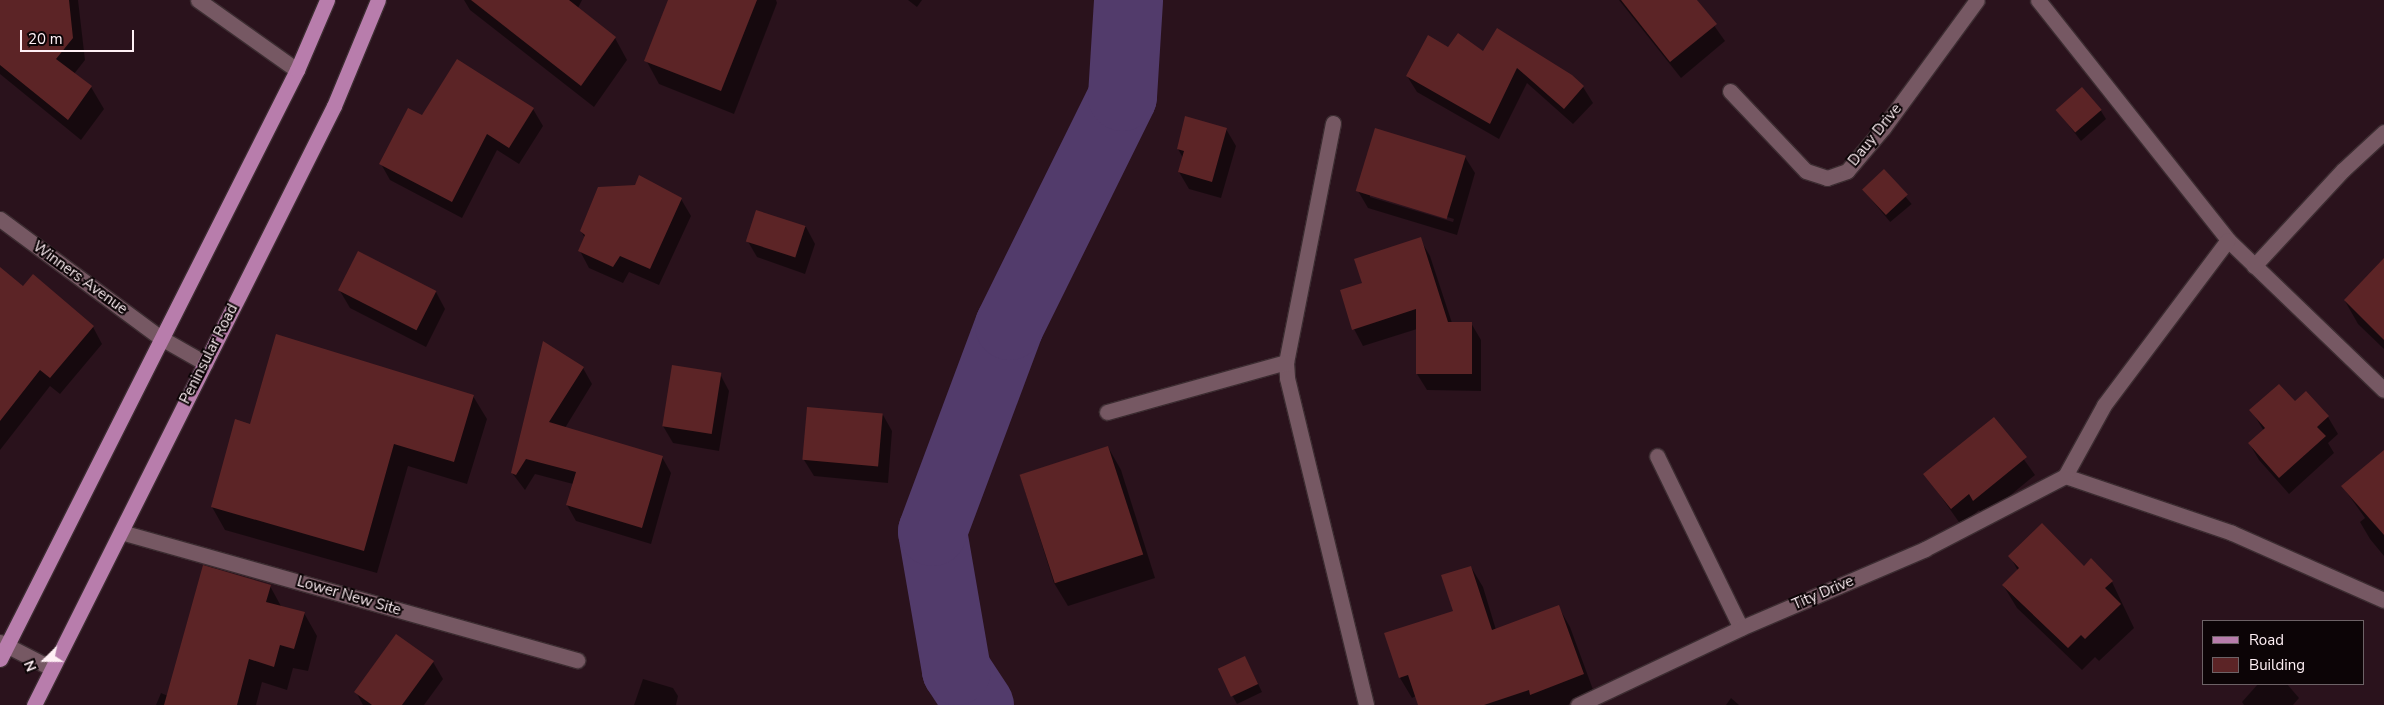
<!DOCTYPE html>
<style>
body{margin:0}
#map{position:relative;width:2384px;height:705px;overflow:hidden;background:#2a121c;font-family:"Nunito Sans",sans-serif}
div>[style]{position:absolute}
.shadow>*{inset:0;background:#0007;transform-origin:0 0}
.river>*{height:69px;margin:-34.5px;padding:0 34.5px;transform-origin:34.5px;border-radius:34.5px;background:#523b6b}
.building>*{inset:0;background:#5c2426;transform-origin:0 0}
.roads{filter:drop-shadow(1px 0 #3c2c31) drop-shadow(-1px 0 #3c2c31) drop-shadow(0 1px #3c2c31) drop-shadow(0 -1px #3c2c31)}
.minor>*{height:15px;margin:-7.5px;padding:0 7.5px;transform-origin:7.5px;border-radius:7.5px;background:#765863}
.major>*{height:15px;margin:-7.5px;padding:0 7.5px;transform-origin:7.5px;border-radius:7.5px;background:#b87dac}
span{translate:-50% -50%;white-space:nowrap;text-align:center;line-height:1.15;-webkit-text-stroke:4px #0c0406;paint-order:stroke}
.street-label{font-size:15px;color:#fff0f5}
.legend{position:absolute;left:2202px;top:620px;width:162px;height:65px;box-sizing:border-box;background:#0c0406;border:1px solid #6d6266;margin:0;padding:6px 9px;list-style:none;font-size:15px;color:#fff0f5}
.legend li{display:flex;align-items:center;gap:10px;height:25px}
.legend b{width:25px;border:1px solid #6d6266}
.north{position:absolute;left:20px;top:635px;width:50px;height:50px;-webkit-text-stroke:4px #0c0406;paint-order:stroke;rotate:248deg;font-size:14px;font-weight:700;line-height:20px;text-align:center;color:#fff0f5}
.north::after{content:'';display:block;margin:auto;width:18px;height:22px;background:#fff0f5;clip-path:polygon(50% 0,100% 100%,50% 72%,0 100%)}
.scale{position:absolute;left:20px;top:30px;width:114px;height:22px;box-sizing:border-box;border:2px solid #fff0f5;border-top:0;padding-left:6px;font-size:15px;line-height:18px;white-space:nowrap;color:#fff0f5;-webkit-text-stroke:4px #0c0406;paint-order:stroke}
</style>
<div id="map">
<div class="shadow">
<i style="clip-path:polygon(0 0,78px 0,85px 60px,74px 74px,91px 87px,104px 109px,81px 140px,0 74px)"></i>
<i style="clip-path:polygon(464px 0,582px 0,578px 8px,615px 38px,627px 60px,594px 107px,470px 10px)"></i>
<i style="clip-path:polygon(670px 0,776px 0,777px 3px,734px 114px,659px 84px,646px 60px)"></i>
<i style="clip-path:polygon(908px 0,922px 0,917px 7px)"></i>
<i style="clip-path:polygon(1619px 0,1696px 0,1725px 41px,1681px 78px)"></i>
<i style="clip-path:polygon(1449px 48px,1483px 53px,1572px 76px,1583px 87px,1593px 103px,1573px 124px,1527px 83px,1499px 139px,1417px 92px,1407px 76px)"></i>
<i style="clip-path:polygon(458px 61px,533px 109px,543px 126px,519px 164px,497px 150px,462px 218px,390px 180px,381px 164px,422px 117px)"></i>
<i style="clip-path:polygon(2057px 110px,2101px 111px,2106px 119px,2081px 141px)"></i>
<i style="clip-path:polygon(1226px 129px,1236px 146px,1221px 198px,1189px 189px,1179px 172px,1183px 158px,1178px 149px)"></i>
<i style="clip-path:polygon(evenodd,1465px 157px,1475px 173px,1457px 235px,1368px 208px,1358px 191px,1465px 157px,1370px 194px,1454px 219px,1453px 222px,1370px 197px,1370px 194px)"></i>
<i style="left:1884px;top:171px;width:43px;height:28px;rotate:50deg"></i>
<i style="clip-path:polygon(681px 199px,691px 216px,659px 285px,629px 272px,623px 283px,589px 268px,580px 251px,585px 238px,581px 231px)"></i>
<i style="clip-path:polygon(806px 227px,815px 244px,805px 274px,757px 257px,747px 240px)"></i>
<i style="clip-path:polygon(1420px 239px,1430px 256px,1452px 323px,1471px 323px,1481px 340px,1481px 391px,1427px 390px,1417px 374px,1417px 329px,1363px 346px,1354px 329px,1364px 284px)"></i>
<i style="clip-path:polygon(359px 253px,436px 292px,445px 309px,426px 347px,350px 308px,340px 291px)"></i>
<i style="clip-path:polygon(2384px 260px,2384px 349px,2358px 324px,2345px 301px)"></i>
<i style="clip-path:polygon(0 269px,23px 288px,93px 327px,102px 344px,60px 394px,50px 386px,0 450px)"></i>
<i style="clip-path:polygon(583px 368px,592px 384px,565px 428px,662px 457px,671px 473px,651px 544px,576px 521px,567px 505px,573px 484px,535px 474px,525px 490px,512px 473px)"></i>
<i style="clip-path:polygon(720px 374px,729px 391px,719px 451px,673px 443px,663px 426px)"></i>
<i style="clip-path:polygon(2306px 393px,2328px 417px,2338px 434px,2328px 443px,2334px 453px,2289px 494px,2259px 460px,2249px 443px,2264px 431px,2251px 410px,2295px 403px)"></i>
<i style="clip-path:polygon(473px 396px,487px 419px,467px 484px,408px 466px,377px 573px,225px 530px,212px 507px,251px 425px)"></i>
<i style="clip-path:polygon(883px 415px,892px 431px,888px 483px,814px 476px,804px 460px)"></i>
<i style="clip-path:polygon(1994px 418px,2035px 475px,1984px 517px,1979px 510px,1961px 525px,1925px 474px)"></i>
<i style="clip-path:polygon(1108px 447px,1121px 470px,1155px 578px,1068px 606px,1054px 583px,1020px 475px)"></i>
<i style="clip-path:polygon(2384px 451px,2384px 556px,2370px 539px,2360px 522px,2365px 518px,2343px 487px)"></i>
<i style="clip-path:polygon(2010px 556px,2084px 567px,2112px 582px,2134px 628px,2099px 661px,2095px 657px,2082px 670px,2017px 608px,2003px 585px,2018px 571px)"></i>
<i style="clip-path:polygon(1471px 567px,1483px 587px,1496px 630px,1558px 606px,1570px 627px,1595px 695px,1567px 705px,1419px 705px,1416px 696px,1412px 698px,1400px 678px,1455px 611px)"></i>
<i style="clip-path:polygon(270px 586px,282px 608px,304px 613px,317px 636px,308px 671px,293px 668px,287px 690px,262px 682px,256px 705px,156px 705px,161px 693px,168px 696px)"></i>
<i style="clip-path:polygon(1245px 657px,1262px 692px,1237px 704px,1232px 695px)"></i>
<i style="clip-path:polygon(433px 662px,443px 679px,424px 705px,363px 705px,356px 692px)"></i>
<i style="clip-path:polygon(643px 679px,673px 688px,678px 696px,676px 705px,634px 705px)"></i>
<i style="clip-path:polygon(2258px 684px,2287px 684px,2299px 698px,2293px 705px,2244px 705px,2242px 702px)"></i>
<i style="clip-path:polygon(1731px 698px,1739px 705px,1726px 705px)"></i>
</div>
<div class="river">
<i style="left:979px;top:705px;width:42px;rotate:-123.3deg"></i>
<i style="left:956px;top:670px;width:141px;rotate:-99.8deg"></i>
<i style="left:932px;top:531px;width:220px;rotate:-69.5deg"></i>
<i style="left:1009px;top:325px;width:255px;rotate:-63.7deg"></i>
<i style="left:1122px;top:96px;width:96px;rotate:-86.4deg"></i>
</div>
<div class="building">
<i style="clip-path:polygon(0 0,69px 0,73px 38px,56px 59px,92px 86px,68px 120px,0 65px)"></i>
<i style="clip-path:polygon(471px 0,569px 0,616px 37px,581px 86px)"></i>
<i style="clip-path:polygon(668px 0,757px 0,721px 91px,644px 61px)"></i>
<i style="clip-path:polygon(1621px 0,1697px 0,1717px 24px,1670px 62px)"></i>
<i style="clip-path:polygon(1497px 28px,1572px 75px,1584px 86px,1564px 109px,1517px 68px,1490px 124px,1406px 76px,1428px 35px,1448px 47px,1458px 33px,1483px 51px)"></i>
<i style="clip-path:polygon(457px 59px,534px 108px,509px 148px,487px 134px,452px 202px,379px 164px,408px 108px,422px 115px)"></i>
<i style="left:2082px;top:87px;width:30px;height:35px;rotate:49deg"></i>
<i style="clip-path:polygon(1185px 116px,1227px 128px,1212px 182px,1178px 172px,1184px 151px,1177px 149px)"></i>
<i style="left:1375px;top:128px;width:95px;height:66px;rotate:17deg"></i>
<i style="left:1884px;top:169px;width:35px;height:30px;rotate:47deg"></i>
<i style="clip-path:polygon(639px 175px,682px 198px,650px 269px,620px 256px,613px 267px,578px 251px,585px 235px,580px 231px,598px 187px,635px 185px)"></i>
<i style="left:756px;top:210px;width:52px;height:33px;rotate:18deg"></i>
<i style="clip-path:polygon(1421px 237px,1448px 322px,1472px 322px,1472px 374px,1416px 374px,1416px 309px,1352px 330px,1340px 290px,1362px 283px,1354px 259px)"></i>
<i style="left:358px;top:251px;width:88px;height:44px;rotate:27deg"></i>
<i style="clip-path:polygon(2384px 258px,2384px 340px,2344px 300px)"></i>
<i style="clip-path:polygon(0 267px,23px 286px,33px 274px,94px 326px,50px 378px,40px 370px,0 421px)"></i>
<i style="clip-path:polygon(276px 334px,474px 395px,454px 462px,394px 444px,364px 551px,211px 507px,235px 419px,250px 424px)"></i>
<i style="clip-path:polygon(543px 341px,584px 367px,549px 422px,663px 456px,642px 528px,566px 505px,576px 472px,526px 459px,516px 475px,511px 473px)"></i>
<i style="left:672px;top:365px;width:50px;height:62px;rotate:9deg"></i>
<i style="clip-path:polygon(2279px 384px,2295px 401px,2306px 391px,2329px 416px,2317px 427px,2326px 436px,2279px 478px,2248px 443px,2265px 428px,2249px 410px)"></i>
<i style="left:807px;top:407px;width:76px;height:53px;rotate:5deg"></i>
<i style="clip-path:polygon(1994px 417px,2027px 457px,1973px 501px,1969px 494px,1951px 509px,1923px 474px)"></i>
<i style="left:1108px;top:446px;width:114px;height:93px;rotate:72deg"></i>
<i style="clip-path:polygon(2384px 450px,2384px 535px,2341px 486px)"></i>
<i style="clip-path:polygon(2042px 523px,2084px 566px,2091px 558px,2113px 581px,2105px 588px,2121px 604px,2085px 639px,2081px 635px,2068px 648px,2002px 585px,2019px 568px,2008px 556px)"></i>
<i style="clip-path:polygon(203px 565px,271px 585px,266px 602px,305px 612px,294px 649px,280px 645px,274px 667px,249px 659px,237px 705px,164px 705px)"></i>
<i style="clip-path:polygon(1471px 566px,1492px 630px,1559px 605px,1584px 674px,1530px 695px,1529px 690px,1484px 705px,1418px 705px,1408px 675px,1399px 678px,1384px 633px,1453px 611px,1441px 575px)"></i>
<i style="clip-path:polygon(396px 634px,434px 661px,402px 705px,372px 705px,354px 692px)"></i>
<i style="left:1245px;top:656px;width:31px;height:30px;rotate:65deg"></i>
</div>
<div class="roads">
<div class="minor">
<i style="left:198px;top:0;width:121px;rotate:35.3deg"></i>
<i style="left:2038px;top:0;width:306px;rotate:51.6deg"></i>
<i style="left:2228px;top:240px;width:216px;rotate:43.9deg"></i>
<i style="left:1730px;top:91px;width:110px;rotate:46.5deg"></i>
<i style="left:1806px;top:171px;width:22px;rotate:18deg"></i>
<i style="left:1827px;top:178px;width:21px;rotate:-19deg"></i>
<i style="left:1847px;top:171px;width:57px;rotate:-49.9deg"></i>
<i style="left:1884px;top:127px;width:157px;rotate:-53.8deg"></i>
<i style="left:1333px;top:123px;width:244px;rotate:101.1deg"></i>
<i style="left:1286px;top:362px;width:16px;rotate:86deg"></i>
<i style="left:1287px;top:378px;width:336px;rotate:76.4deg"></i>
<i style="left:0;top:219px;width:200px;rotate:36.5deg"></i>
<i style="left:161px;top:338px;width:51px;rotate:29.6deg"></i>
<i style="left:2254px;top:266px;width:131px;rotate:-47.2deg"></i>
<i style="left:2343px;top:170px;width:56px;rotate:-42.8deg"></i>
<i style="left:1107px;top:412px;width:186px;rotate:-15.6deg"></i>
<i style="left:1657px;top:456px;width:191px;rotate:64deg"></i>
<i style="left:2065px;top:476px;width:176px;rotate:18.8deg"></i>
<i style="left:2232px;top:533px;width:166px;rotate:23.8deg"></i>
<i style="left:2065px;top:476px;width:81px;rotate:-61.2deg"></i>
<i style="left:2104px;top:405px;width:206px;rotate:-53.1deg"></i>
<i style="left:121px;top:532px;width:474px;rotate:15.7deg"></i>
<i style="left:0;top:642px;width:57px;rotate:27deg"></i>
<i style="left:1578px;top:705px;width:180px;rotate:-25.3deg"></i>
<i style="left:1741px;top:628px;width:200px;rotate:-23.2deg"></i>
<i style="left:1925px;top:549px;width:158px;rotate:-27.5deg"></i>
</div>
<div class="major">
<i style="left:0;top:659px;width:660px;rotate:-63.24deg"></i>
<i style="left:297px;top:70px;width:76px;rotate:-66.8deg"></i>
<i style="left:34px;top:705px;width:670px;rotate:-63.4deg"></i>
<i style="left:334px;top:106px;width:115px;rotate:-67.5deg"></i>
</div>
</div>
<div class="street-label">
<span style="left:1875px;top:135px;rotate:-51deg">Dauy Drive</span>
<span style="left:80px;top:278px;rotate:36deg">Winners Avenue</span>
<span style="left:209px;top:354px;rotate:-63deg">Peninsular Road</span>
<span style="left:1823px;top:593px;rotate:-23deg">Tity Drive</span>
<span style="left:349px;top:596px;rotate:16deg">Lower New Site</span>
</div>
<ul class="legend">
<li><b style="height:6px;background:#b87dac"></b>Road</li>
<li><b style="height:14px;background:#5c2426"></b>Building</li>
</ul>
<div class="north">N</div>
<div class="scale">20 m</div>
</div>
